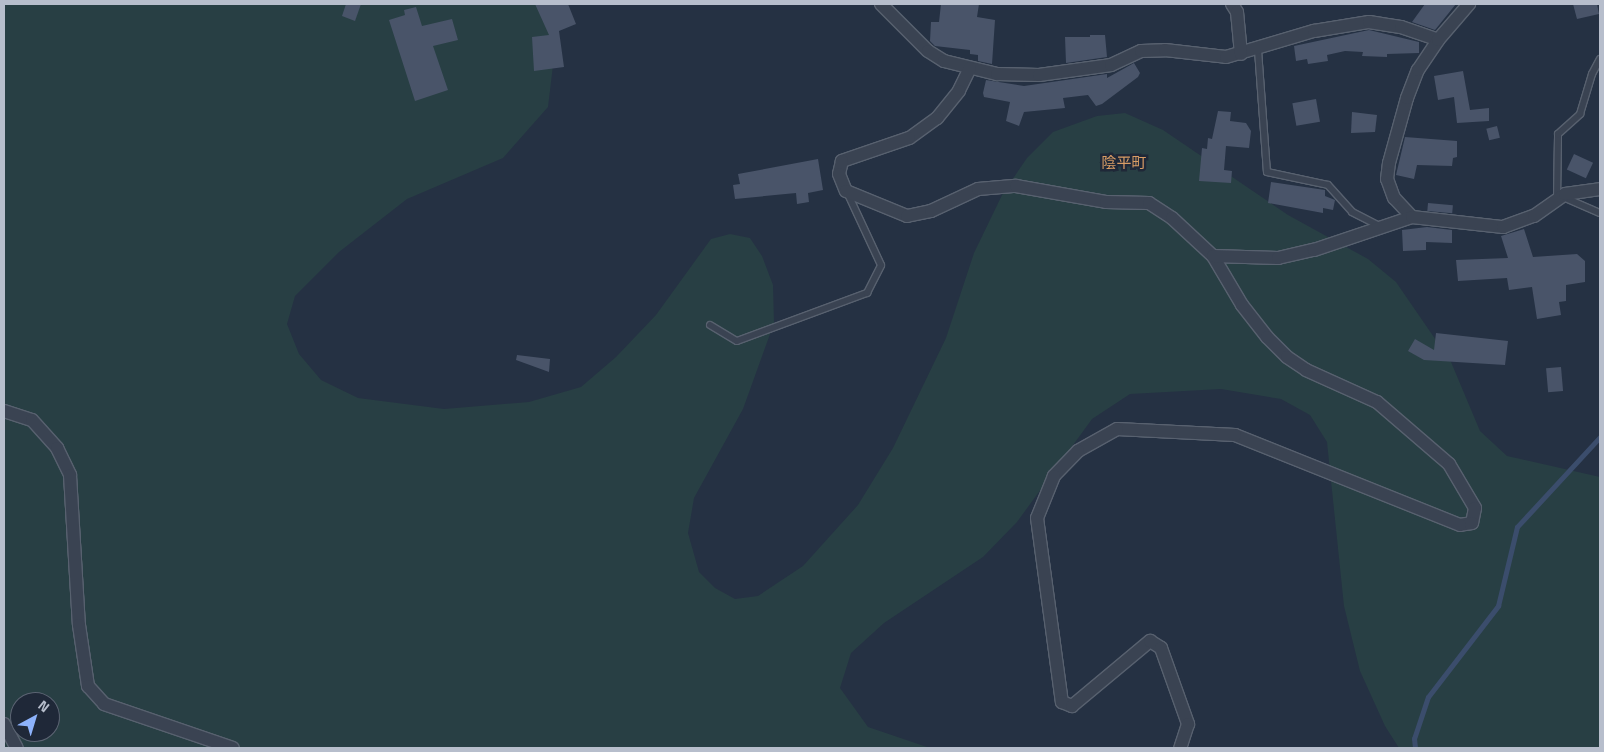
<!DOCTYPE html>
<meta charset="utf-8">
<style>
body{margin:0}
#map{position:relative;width:1604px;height:752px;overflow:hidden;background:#253143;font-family:"Titillium Web","Noto Sans JP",sans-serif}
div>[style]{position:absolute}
.green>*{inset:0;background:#283f44}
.stream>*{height:4.5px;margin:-2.25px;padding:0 2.25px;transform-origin:2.25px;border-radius:2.25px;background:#3b4d6c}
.building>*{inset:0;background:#495469;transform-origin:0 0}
.roads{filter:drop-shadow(1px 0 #58616f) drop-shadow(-1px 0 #58616f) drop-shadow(0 1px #58616f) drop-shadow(0 -1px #58616f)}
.service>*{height:6px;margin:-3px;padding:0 3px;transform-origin:3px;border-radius:3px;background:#3a4352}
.minor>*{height:12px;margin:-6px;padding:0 6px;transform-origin:6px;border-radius:6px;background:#3a4352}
span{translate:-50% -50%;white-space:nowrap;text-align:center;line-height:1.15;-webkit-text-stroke:5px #1f2838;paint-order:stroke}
.quarter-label{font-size:15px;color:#d99d65}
.frame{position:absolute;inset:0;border:5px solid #b7becc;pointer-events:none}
.north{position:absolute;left:10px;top:692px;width:50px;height:50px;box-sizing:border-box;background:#1f2838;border:1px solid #5c6473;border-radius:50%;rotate:39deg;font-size:14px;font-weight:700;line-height:20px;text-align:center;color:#b7becc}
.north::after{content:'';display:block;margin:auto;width:18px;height:22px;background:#8db2fb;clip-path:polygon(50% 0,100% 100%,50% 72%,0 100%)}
</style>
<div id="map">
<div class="green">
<i style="clip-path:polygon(evenodd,4px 4px,550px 4px,554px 57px,548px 107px,503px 158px,407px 199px,339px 252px,295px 296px,287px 324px,299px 354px,321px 380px,358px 398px,444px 409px,529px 402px,581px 387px,616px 357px,656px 315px,711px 239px,730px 234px,750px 238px,762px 256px,773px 285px,774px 323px,743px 409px,694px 498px,688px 533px,699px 572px,715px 588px,735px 599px,758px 596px,803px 566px,858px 505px,893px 448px,946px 338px,974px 253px,1003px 193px,1027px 158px,1053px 132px,1097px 116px,1125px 113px,1163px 130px,1288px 215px,1368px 259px,1396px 282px,1451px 362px,1480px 431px,1507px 456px,1600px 477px,1600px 748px,1399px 748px,1385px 726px,1360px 671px,1344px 606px,1327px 442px,1310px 415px,1281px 399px,1221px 389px,1130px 394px,1092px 419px,1017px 522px,983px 557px,884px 623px,851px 653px,840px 688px,868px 727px,930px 748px,4px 748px,4px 4px,20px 702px,50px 702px,50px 732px,20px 732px,20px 702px)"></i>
</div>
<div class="stream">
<i style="left:1415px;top:748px;width:9px;rotate:-96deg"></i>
<i style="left:1414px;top:739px;width:44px;rotate:-71.6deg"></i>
<i style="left:1428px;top:697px;width:115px;rotate:-52.4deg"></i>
<i style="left:1498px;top:606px;width:81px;rotate:-76.5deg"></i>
<i style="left:1517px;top:527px;width:122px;rotate:-47.3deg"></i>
</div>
<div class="building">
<i style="clip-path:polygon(346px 4px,361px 4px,355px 21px,342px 16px)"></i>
<i style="clip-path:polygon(535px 4px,568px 4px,576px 24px,559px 31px,564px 67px,534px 71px,532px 37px,549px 35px)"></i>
<i style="clip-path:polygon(941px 4px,979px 4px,977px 17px,995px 20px,992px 64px,978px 61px,978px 55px,970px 54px,970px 50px,935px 46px,930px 41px,931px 22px,939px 22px)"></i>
<i style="clip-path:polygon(1425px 4px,1456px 4px,1435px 30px,1412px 22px)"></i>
<i style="clip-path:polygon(1573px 4px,1597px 4px,1599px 14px,1577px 19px)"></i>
<i style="clip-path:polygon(416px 7px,422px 26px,452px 19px,458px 40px,433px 46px,448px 90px,415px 101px,389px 20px,405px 15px,404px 10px)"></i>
<i style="clip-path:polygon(1369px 30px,1419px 42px,1419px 53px,1387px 54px,1387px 57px,1362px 56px,1363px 52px,1345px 51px,1327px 55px,1328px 61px,1308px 64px,1307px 59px,1296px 61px,1294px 46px)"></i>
<i style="clip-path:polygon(1090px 35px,1105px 35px,1107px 57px,1066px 63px,1065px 37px,1090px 37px)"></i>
<i style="clip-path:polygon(1134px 63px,1140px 73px,1138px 77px,1102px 104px,1096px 106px,1088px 95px,1063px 98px,1065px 108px,1024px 112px,1019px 126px,1006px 121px,1010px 102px,984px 97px,983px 93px,986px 80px,1024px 86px,1107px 74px,1107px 78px)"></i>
<i style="clip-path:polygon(1463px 71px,1470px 110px,1489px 108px,1489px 121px,1457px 123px,1454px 97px,1438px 100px,1434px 76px)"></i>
<i style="left:1316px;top:99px;width:23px;height:24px;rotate:80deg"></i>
<i style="clip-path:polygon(1218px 111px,1231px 112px,1230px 121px,1246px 123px,1251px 131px,1249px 148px,1226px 146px,1224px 170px,1232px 171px,1231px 183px,1199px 181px,1202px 148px,1207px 149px,1208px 138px,1212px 139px)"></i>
<i style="clip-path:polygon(1352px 112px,1377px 115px,1375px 132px,1351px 133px)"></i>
<i style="left:1497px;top:126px;width:12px;height:11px;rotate:76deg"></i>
<i style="clip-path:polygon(1405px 137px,1457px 141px,1457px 157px,1453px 158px,1452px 166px,1417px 165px,1414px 179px,1396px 175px)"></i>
<i style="left:1574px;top:154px;width:21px;height:17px;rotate:25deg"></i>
<i style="clip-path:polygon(818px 159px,823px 190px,808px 193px,809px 202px,797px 204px,796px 193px,735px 199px,733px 185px,740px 184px,738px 174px)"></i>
<i style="clip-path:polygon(1271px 182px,1325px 190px,1325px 196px,1335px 200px,1333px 210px,1323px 208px,1323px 213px,1268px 203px)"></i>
<i style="left:1428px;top:203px;width:25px;height:8px;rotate:5deg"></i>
<i style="clip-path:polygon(1427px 227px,1452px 230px,1452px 243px,1426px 242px,1426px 250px,1403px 251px,1402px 230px)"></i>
<i style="clip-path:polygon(1524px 229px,1533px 257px,1577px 254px,1585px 261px,1585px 282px,1566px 285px,1566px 301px,1559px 302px,1561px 315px,1537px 319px,1532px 287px,1509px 290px,1507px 278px,1458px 281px,1456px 260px,1508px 258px,1501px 236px)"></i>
<i style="clip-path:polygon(1436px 333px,1508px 341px,1505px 365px,1424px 360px,1408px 351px,1415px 339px,1434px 350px)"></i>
<i style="clip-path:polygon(517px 355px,550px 359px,549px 372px,516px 360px)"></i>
<i style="left:1561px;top:367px;width:24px;height:15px;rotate:85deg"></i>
</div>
<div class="roads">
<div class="service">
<i style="left:1258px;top:50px;width:122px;rotate:85.8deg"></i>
<i style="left:1267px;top:172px;width:62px;rotate:12deg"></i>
<i style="left:1328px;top:185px;width:36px;rotate:48deg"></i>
<i style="left:1352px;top:212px;width:30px;rotate:27deg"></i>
<i style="left:1563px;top:197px;width:40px;rotate:23.4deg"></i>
<i style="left:1557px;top:200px;width:66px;rotate:-89.1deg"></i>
<i style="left:1558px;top:134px;width:30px;rotate:-42deg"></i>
<i style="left:1580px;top:114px;width:42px;rotate:-73.3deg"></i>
<i style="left:1592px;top:74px;width:17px;rotate:-62deg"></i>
<i style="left:710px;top:325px;width:31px;rotate:31deg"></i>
<i style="left:737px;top:341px;width:139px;rotate:-20.3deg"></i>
<i style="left:867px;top:293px;width:31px;rotate:-63deg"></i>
<i style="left:881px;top:265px;width:81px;rotate:-115deg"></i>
</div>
<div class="minor">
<i style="left:881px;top:4px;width:66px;rotate:45deg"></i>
<i style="left:928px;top:51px;width:19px;rotate:32deg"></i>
<i style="left:944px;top:61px;width:55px;rotate:13.8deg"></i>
<i style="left:997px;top:74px;width:42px;rotate:1.4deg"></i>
<i style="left:1039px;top:75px;width:73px;rotate:-7.9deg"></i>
<i style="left:1111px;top:65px;width:33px;rotate:-25deg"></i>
<i style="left:1141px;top:51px;width:24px;rotate:-2deg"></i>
<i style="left:1165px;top:50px;width:61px;rotate:6.5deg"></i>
<i style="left:1226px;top:57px;width:92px;rotate:-16.5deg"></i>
<i style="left:1314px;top:31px;width:56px;rotate:-9.3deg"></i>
<i style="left:1369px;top:22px;width:32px;rotate:9deg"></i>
<i style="left:1401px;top:27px;width:39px;rotate:19deg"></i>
<i style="left:1232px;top:4px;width:9px;rotate:58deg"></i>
<i style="left:1237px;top:12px;width:42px;rotate:84.6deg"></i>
<i style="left:970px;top:68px;width:25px;rotate:116deg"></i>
<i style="left:959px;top:91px;width:35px;rotate:129deg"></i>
<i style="left:937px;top:118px;width:34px;rotate:144deg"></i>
<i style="left:909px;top:138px;width:71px;rotate:161.1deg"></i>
<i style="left:842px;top:161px;width:13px;rotate:103deg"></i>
<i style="left:839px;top:174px;width:18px;rotate:68deg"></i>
<i style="left:846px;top:191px;width:66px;rotate:22.3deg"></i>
<i style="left:907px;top:216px;width:25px;rotate:-12deg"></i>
<i style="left:931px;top:211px;width:52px;rotate:-25.1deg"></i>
<i style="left:978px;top:189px;width:38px;rotate:-5deg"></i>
<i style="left:1016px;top:186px;width:91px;rotate:10.1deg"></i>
<i style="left:1106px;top:202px;width:43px;rotate:1.3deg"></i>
<i style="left:1149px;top:203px;width:27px;rotate:33deg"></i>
<i style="left:1172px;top:218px;width:56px;rotate:42.8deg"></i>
<i style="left:1213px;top:256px;width:57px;rotate:59.4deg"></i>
<i style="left:1242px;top:305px;width:41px;rotate:52deg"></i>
<i style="left:1267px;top:337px;width:28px;rotate:45deg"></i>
<i style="left:1287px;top:357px;width:23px;rotate:34deg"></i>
<i style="left:1306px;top:370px;width:78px;rotate:24.3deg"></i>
<i style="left:1377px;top:402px;width:95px;rotate:40.7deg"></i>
<i style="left:1449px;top:464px;width:51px;rotate:59.4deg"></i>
<i style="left:1475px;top:508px;width:15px;rotate:101deg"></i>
<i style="left:1472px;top:523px;width:12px;rotate:171deg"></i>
<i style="left:1460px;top:525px;width:242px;rotate:-158.2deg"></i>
<i style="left:1235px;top:435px;width:118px;rotate:-177.1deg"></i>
<i style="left:1117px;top:429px;width:45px;rotate:150.6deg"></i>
<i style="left:1078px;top:451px;width:35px;rotate:134deg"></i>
<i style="left:1054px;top:476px;width:45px;rotate:112deg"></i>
<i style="left:1037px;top:518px;width:186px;rotate:82.3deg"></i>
<i style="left:1062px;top:702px;width:11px;rotate:22deg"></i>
<i style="left:1072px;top:706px;width:102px;rotate:-39.8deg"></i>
<i style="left:1150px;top:641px;width:13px;rotate:32deg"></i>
<i style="left:1161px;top:648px;width:81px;rotate:70.4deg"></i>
<i style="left:1188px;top:724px;width:25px;rotate:108deg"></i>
<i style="left:1412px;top:217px;width:26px;rotate:-133deg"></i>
<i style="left:1394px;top:198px;width:20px;rotate:-110deg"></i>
<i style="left:1387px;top:179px;width:16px;rotate:-83deg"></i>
<i style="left:1389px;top:163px;width:67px;rotate:-74.5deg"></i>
<i style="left:1407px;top:98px;width:30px;rotate:-69deg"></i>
<i style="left:1418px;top:70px;width:36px;rotate:-56deg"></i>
<i style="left:1438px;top:40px;width:48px;rotate:-49.3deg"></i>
<i style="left:1213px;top:256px;width:65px;rotate:1.8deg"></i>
<i style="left:1278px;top:258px;width:37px;rotate:-13deg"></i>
<i style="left:1314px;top:250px;width:103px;rotate:-18.6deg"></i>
<i style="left:1412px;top:217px;width:92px;rotate:6.3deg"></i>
<i style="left:1503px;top:227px;width:33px;rotate:-20deg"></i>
<i style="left:1534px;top:216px;width:38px;rotate:-35deg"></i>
<i style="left:1565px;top:194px;width:35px;rotate:-8deg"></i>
<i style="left:4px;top:411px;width:29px;rotate:18deg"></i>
<i style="left:32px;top:420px;width:38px;rotate:48deg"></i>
<i style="left:57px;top:448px;width:30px;rotate:64deg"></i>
<i style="left:70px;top:475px;width:150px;rotate:86.6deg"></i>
<i style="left:79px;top:625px;width:62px;rotate:81.6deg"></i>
<i style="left:88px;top:686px;width:24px;rotate:48deg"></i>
<i style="left:104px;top:704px;width:136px;rotate:18.8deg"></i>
<i style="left:4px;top:724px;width:27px;rotate:62deg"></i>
</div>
</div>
<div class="quarter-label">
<span style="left:1124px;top:163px">陰平町</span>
</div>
<div class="frame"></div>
<div class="north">N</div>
</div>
